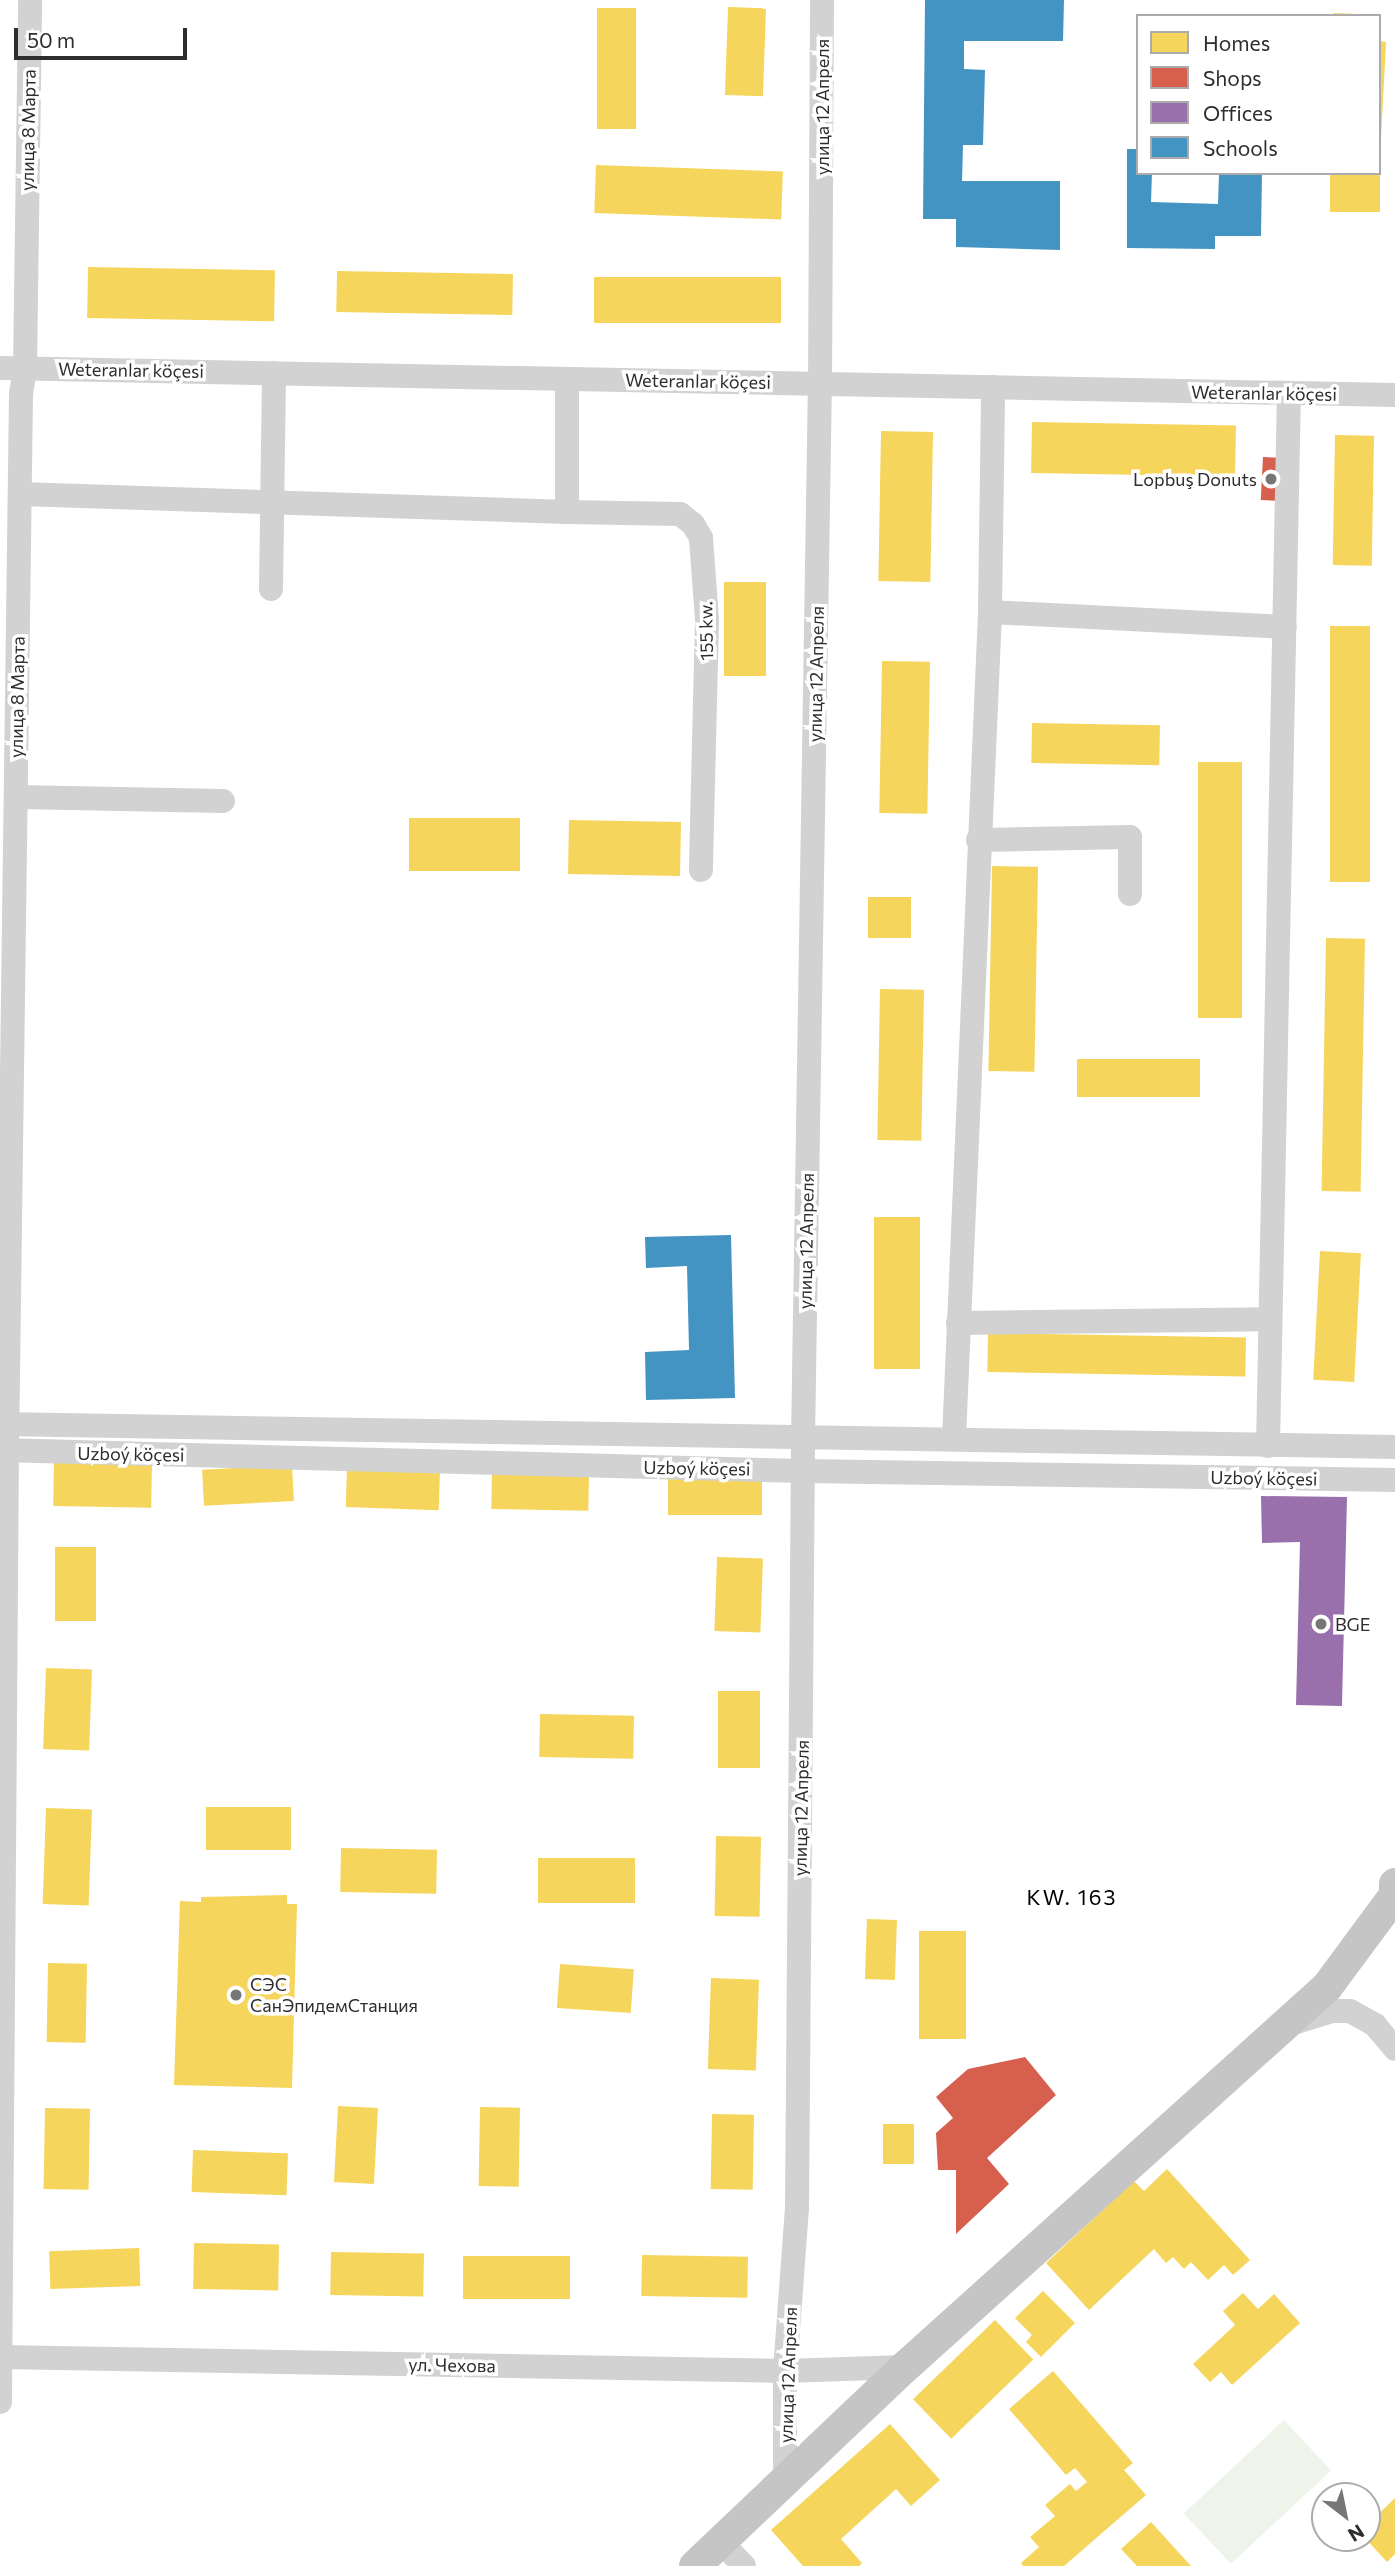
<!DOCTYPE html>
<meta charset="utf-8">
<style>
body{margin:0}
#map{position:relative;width:1395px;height:2566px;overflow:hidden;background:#fff;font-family:Commissioner,sans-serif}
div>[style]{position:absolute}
.green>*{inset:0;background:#eff4eb;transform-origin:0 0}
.homes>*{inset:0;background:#f6d55c;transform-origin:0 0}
.shops>*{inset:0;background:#d6604d;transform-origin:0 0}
.offices>*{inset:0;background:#9970ab}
.schools>*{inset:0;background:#4393c3}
.minor>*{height:24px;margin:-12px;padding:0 12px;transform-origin:12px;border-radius:12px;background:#d2d2d2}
.major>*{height:32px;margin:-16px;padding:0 16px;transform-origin:16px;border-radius:16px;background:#c5c5c5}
.dots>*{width:19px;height:19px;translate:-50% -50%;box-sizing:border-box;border:4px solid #fff;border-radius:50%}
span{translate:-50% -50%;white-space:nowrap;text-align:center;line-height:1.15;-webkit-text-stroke:7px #fff;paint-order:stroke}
.street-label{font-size:18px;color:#2d2d2d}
.poi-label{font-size:18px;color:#2d2d2d}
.right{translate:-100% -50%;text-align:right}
.left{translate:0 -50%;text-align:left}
.quarter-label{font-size:21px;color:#000;letter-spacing:2px}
.legend{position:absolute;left:1136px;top:14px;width:245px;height:161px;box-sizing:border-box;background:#fff;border:2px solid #ababab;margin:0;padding:9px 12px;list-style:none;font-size:21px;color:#2d2d2d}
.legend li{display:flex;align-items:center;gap:14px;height:35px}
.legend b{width:35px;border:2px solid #ababab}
.north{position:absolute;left:1311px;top:2482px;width:70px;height:70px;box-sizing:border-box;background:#fff;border:2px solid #ababab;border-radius:50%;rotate:148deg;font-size:19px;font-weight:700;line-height:28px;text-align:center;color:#2d2d2d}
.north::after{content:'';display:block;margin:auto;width:24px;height:32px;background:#767676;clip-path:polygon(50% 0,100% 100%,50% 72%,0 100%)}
.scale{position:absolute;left:14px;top:28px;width:173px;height:32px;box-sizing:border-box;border:4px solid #2d2d2d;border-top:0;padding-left:9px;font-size:21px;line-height:24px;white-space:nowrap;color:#2d2d2d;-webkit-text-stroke:5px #fff;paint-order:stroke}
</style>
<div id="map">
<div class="green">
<i style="left:1284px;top:2420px;width:69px;height:137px;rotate:47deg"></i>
</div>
<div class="homes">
<i style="left:728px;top:7px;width:38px;height:88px;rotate:2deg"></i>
<i style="left:597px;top:8px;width:39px;height:121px"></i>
<i style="clip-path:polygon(1334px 13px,1359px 14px,1359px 16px,1334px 16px)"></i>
<i style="clip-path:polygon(1379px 41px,1386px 42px,1381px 139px,1379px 139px)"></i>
<i style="left:596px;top:165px;width:187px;height:48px;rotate:2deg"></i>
<i style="left:1330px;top:173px;width:50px;height:39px"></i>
<i style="left:88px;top:267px;width:187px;height:51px;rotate:1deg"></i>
<i style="left:337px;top:271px;width:176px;height:41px;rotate:1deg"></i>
<i style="left:781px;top:277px;width:46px;height:187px;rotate:90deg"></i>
<i style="left:1032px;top:422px;width:204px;height:51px;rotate:1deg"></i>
<i style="left:881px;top:431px;width:52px;height:150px;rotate:1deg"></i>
<i style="left:1335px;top:435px;width:39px;height:130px;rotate:1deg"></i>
<i style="left:724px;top:582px;width:42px;height:94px"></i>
<i style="left:1330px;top:626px;width:40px;height:256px"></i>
<i style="left:882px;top:661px;width:48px;height:152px;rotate:1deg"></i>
<i style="left:1032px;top:723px;width:128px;height:40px;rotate:1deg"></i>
<i style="left:1198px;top:762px;width:44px;height:256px"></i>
<i style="left:409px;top:818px;width:111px;height:53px"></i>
<i style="left:569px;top:820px;width:112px;height:54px;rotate:1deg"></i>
<i style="left:992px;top:866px;width:46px;height:205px;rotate:1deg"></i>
<i style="left:868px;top:897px;width:43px;height:41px"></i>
<i style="left:1326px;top:938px;width:39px;height:253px;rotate:1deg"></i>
<i style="left:880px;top:989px;width:44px;height:151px;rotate:1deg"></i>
<i style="left:1077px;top:1059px;width:123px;height:38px"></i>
<i style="left:874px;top:1217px;width:46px;height:152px"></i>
<i style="left:1320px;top:1251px;width:41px;height:129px;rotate:3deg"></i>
<i style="left:988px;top:1333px;width:258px;height:39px;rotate:1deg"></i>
<i style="left:54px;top:1462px;width:98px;height:44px;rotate:1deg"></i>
<i style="left:292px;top:1465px;width:36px;height:90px;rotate:87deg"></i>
<i style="left:347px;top:1469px;width:93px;height:38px;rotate:2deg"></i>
<i style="left:492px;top:1470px;width:97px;height:39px;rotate:1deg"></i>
<i style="left:668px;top:1479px;width:94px;height:36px"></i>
<i style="left:55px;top:1547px;width:41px;height:74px"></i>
<i style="left:717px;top:1557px;width:46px;height:74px;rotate:2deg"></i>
<i style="left:46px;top:1668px;width:46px;height:81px;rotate:2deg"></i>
<i style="left:718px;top:1691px;width:42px;height:77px"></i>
<i style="left:540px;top:1714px;width:94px;height:43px;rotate:1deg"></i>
<i style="left:206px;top:1807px;width:85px;height:43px"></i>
<i style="left:46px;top:1808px;width:46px;height:96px;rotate:2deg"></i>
<i style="left:716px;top:1836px;width:45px;height:80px;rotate:1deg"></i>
<i style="left:341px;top:1848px;width:96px;height:44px;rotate:1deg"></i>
<i style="left:538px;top:1858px;width:97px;height:45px"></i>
<i style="clip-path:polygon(287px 1895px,287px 1904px,297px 1904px,292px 2088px,174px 2085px,180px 1901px,201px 1902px,201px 1897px)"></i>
<i style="left:867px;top:1919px;width:30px;height:60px;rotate:2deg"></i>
<i style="left:919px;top:1931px;width:47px;height:108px"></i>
<i style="left:48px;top:1963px;width:39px;height:79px;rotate:1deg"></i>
<i style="left:560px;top:1964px;width:74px;height:44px;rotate:4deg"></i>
<i style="left:711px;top:1978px;width:48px;height:91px;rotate:2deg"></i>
<i style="left:338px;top:2106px;width:40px;height:76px;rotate:3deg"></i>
<i style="left:480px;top:2107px;width:40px;height:79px;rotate:1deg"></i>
<i style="left:45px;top:2108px;width:45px;height:81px;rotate:1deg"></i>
<i style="left:712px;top:2114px;width:42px;height:75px;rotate:1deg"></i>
<i style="left:883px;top:2124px;width:31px;height:40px"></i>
<i style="left:193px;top:2150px;width:95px;height:42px;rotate:2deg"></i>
<i style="clip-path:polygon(1167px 2169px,1250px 2260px,1233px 2275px,1224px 2265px,1208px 2280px,1191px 2262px,1184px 2269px,1173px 2257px,1166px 2263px,1154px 2249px,1089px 2310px,1046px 2263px,1134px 2181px,1144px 2191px)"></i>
<i style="left:194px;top:2243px;width:85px;height:46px;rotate:1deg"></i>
<i style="left:139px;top:2248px;width:38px;height:90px;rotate:88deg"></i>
<i style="left:331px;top:2252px;width:93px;height:43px;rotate:1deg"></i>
<i style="left:642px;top:2255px;width:106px;height:41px;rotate:1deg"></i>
<i style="left:463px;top:2256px;width:107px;height:43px"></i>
<i style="clip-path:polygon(1043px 2291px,1075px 2323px,1041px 2357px,1026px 2342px,1032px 2335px,1015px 2318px)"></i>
<i style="clip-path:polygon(1243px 2293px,1258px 2309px,1274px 2294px,1300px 2323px,1232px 2385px,1221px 2372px,1210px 2382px,1193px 2364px,1235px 2325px,1223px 2311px)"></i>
<i style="left:995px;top:2320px;width:55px;height:114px;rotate:46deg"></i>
<i style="clip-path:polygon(1053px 2371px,1133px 2463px,1124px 2470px,1146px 2495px,1064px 2566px,1023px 2566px,1021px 2563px,1039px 2547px,1030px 2537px,1055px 2516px,1045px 2505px,1070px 2484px,1076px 2491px,1087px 2482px,1075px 2468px,1066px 2475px,1009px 2409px)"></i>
<i style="clip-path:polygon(890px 2424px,940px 2480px,911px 2506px,896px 2489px,841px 2539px,862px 2563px,859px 2566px,803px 2566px,771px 2530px)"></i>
<i style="clip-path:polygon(1395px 2498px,1395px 2554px,1387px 2562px,1365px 2538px,1367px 2525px)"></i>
<i style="clip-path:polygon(1151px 2522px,1191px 2566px,1137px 2566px,1121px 2549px)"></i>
</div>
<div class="shops">
<i style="left:1263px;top:457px;width:17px;height:43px;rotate:3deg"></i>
<i style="clip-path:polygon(1025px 2057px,1056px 2095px,987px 2158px,1009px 2184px,956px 2234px,956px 2170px,938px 2170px,936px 2133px,953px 2118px,936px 2097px,968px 2069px)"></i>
</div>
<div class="offices">
<i style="clip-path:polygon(1261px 1496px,1347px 1497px,1342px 1706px,1296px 1705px,1300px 1542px,1262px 1543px)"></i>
</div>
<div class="schools">
<i style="clip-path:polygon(925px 0,1064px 0,1063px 41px,964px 41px,964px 69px,985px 70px,983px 145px,963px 145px,962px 181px,1060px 181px,1060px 250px,956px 247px,956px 219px,923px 219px)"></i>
<i style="clip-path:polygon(1127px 149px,1138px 149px,1138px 173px,1152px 173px,1151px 202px,1218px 204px,1219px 173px,1262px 173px,1261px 236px,1215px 236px,1215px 249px,1127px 248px)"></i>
<i style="clip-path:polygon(731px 1235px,735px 1398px,646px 1400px,645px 1352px,689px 1350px,687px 1266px,646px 1268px,645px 1237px)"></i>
</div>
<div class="minor">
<i style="left:0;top:368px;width:1395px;rotate:1.11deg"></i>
<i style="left:20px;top:494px;width:547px;rotate:1.88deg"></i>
<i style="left:567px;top:512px;width:133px;rotate:-90deg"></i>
<i style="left:567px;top:512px;width:113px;rotate:1deg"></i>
<i style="left:680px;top:514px;width:16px;rotate:38deg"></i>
<i style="left:693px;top:524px;width:16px;rotate:60deg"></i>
<i style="left:701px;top:538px;width:82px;rotate:85.8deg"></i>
<i style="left:707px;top:620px;width:250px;rotate:91.4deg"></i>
<i style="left:271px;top:589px;width:216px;rotate:-89.2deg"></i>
<i style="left:990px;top:612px;width:295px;rotate:2.9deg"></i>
<i style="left:16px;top:797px;width:207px;rotate:1.1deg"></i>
<i style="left:978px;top:840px;width:152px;rotate:-1.1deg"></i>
<i style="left:1130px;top:837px;width:57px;rotate:90deg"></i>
<i style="left:958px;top:1323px;width:311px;rotate:-0.7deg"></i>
<i style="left:0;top:1424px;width:1395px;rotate:0.94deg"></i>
<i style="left:954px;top:1438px;width:827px;rotate:-87.5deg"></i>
<i style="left:990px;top:612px;width:225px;rotate:-89.2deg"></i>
<i style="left:1268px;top:1446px;width:1053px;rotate:-88.86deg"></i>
<i style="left:0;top:1450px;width:804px;rotate:1.5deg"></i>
<i style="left:804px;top:1471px;width:591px;rotate:0.87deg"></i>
<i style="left:1290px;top:2024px;width:44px;rotate:-17.2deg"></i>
<i style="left:1332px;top:2011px;width:18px"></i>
<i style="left:1350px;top:2011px;width:29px;rotate:29deg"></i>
<i style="left:1375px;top:2025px;width:31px;rotate:50deg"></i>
<i style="left:0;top:2357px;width:785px;rotate:1.02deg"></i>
<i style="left:785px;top:2371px;width:120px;rotate:-1.9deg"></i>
<i style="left:0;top:2402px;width:952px;rotate:-89.58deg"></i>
<i style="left:7px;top:1450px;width:1056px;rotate:-89.24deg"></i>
<i style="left:21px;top:394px;width:26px;rotate:-81deg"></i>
<i style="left:25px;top:368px;width:368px;rotate:-89.2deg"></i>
<i style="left:785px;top:2482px;width:111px;rotate:-90deg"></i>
<i style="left:785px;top:2371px;width:162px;rotate:-85.8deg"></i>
<i style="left:797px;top:2209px;width:770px;rotate:-89.55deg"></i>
<i style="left:803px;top:1439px;width:1055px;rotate:-89.08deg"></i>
<i style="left:820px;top:384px;width:384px;rotate:-89.7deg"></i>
<i style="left:721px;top:2542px;width:33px;rotate:46deg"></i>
</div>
<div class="major">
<i style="left:695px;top:2566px;width:289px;rotate:-43.5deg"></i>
<i style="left:905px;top:2367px;width:568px;rotate:-42deg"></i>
<i style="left:1327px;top:1987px;width:114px;rotate:-53.5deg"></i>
<i style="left:1395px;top:1895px;width:11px;rotate:-90deg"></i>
</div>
<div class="dots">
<i style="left:1271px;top:479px;background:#767676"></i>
<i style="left:1321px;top:1624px;background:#767676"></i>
<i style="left:236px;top:1995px;background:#767676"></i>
</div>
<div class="street-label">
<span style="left:822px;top:107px;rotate:-90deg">улица 12 Апреля</span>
<span style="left:28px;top:130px;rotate:-89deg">улица 8 Марта</span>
<span style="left:131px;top:370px;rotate:1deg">Weteranlar köçesi</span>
<span style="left:698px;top:381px;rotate:1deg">Weteranlar köçesi</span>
<span style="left:1264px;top:393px;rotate:1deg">Weteranlar köçesi</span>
<span style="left:706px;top:631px;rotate:-91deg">155 kw.</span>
<span style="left:816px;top:674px;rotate:-89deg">улица 12 Апреля</span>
<span style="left:17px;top:697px;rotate:-89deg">улица 8 Марта</span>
<span style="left:806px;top:1241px;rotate:-89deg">улица 12 Апреля</span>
<span style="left:131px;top:1454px;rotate:1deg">Uzboý köçesi</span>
<span style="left:697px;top:1468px;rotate:1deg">Uzboý köçesi</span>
<span style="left:1264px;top:1478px;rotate:1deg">Uzboý köçesi</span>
<span style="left:801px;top:1808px;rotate:-89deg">улица 12 Апреля</span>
<span style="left:452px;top:2365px;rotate:1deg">ул. Чехова</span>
<span style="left:788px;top:2375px;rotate:-88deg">улица 12 Апреля</span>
</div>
<div class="poi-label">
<span class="right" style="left:1257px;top:479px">Lopbuş Donuts</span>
<span class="left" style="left:1335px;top:1624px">BGE</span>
<span class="left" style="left:250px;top:1995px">СЭС<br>СанЭпидемСтанция</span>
</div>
<div class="quarter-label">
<span style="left:1072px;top:1897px">KW. 163</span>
</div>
<ul class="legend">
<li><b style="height:19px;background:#f6d55c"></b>Homes</li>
<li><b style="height:19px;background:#d6604d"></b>Shops</li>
<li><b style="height:19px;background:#9970ab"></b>Offices</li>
<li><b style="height:19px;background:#4393c3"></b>Schools</li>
</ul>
<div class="north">N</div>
<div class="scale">50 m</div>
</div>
